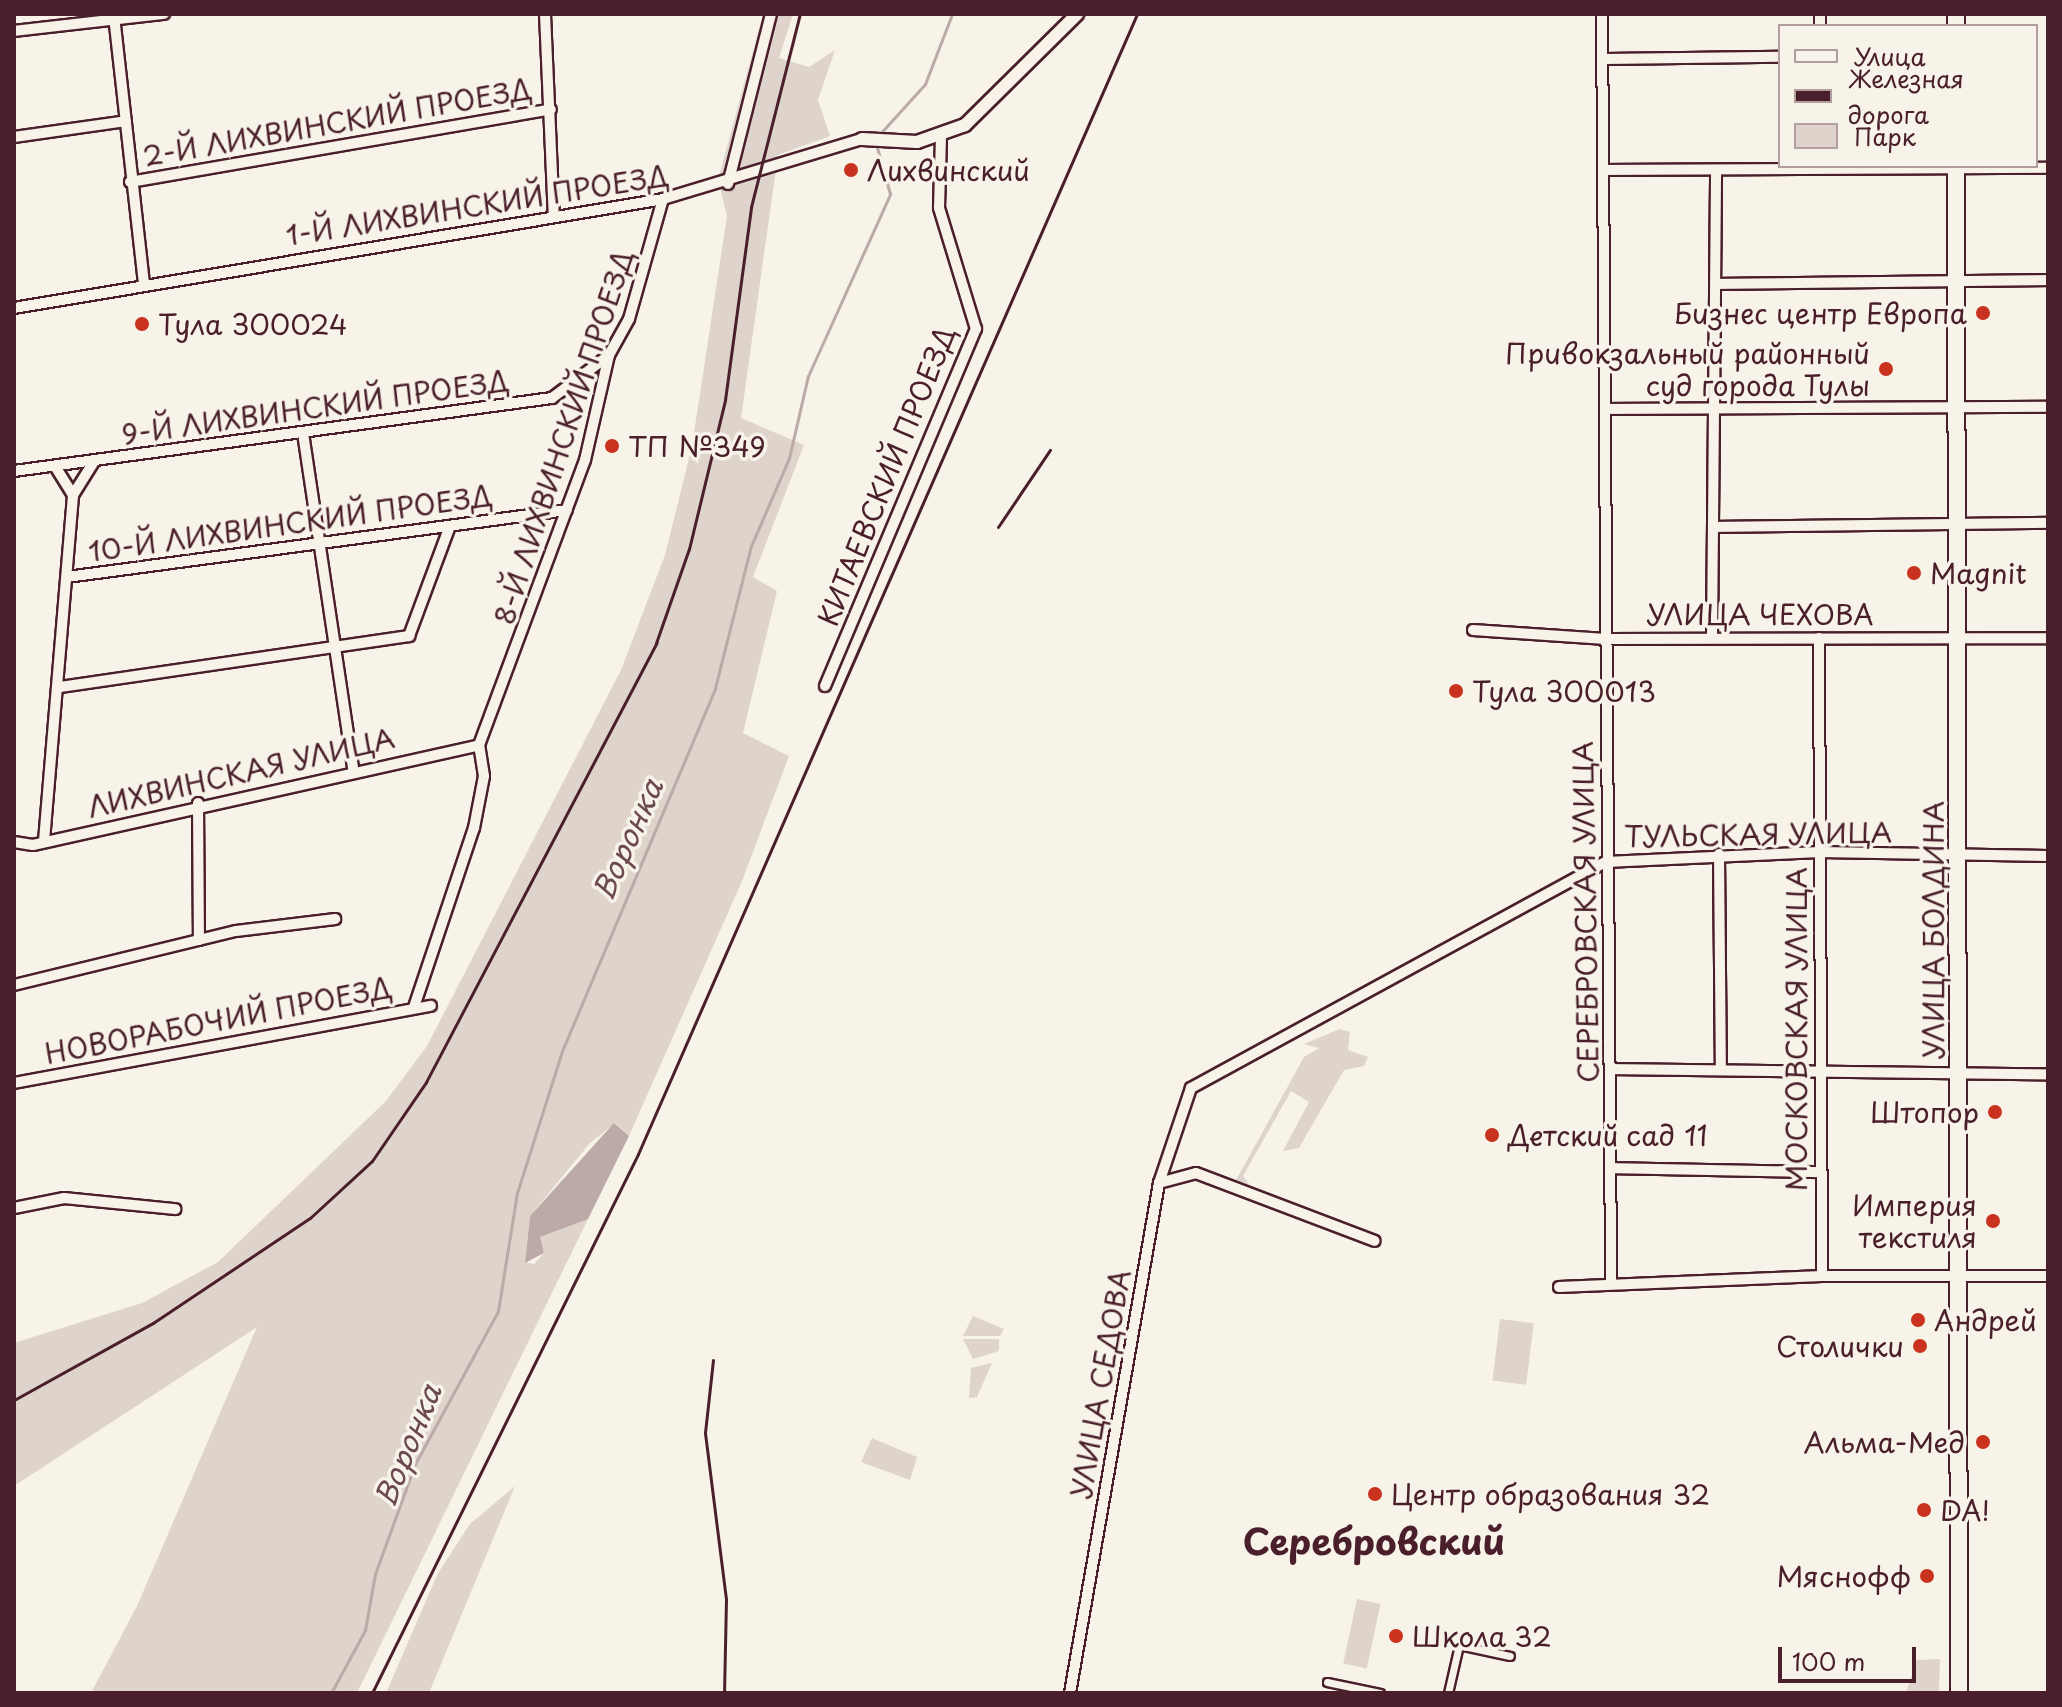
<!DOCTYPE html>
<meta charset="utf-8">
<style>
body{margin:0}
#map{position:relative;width:2062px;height:1707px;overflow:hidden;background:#f7f3e8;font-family:"Playpen Sans",sans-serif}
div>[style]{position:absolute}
.green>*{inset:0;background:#ded4cc;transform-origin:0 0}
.water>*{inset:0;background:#bcaaa7}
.stream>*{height:3px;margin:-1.5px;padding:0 1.5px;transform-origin:1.5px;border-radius:1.5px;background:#bcaaa7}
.roads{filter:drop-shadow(2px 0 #4a1f2b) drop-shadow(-2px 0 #4a1f2b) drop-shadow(0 2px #4a1f2b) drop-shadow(0 -2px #4a1f2b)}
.pedestrian>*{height:7px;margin:-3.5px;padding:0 3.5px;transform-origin:3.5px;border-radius:3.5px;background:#f7f3e8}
.minor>*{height:10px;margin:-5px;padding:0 5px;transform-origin:5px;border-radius:5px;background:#f7f3e8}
.tertiary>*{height:12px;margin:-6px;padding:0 6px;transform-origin:6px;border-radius:6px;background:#f7f3e8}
.primary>*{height:16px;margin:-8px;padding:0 8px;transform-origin:8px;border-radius:8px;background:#f7f3e8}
.rail>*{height:3px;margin:-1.5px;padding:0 1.5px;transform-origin:1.5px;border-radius:1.5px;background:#4a1f2b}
.dots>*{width:22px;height:22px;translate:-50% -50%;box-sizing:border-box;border:4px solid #f7f3e8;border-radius:50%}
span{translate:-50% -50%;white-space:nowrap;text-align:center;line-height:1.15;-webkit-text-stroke:7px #f7f3e8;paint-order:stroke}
.street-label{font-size:28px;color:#4a1f2b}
.poi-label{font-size:28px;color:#4a1f2b}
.left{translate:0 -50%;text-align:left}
.right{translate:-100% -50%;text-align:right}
.water-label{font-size:30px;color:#6c4950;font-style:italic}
.district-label{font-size:36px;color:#4a1f2b;font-weight:700}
.frame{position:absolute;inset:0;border:16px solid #4a1f2b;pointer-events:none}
.legend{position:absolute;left:1778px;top:24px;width:260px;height:144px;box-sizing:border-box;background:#f7f3e8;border:2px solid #b29e9c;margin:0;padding:10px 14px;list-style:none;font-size:24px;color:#4a1f2b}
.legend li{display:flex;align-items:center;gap:16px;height:40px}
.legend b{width:40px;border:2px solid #b29e9c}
.scale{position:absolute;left:1778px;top:1647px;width:138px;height:36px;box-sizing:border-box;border:4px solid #4a1f2b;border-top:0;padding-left:10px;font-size:24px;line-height:28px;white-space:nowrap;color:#4a1f2b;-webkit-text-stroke:6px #f7f3e8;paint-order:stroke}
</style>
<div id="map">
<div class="green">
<i style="clip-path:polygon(763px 14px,793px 14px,779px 58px,809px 67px,835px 50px,818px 100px,830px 136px,778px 155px,741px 418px,804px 445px,753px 577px,777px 591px,743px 733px,789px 756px,742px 881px,629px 1136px,615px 1123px,590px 1143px,530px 1216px,525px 1262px,534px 1264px,544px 1253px,539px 1237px,588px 1219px,357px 1693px,91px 1693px,137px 1606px,257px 1327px,14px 1486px,14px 1343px,142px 1303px,218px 1262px,386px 1101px,427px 1046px,621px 670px,665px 555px,692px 446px,727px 216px,718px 180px)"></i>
<i style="clip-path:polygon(1340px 1029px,1350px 1032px,1348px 1050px,1368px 1057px,1364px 1066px,1344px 1070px,1299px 1148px,1283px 1151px,1309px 1102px,1291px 1091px,1243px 1176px,1250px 1185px,1236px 1180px,1304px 1057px,1319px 1048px,1304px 1044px)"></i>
<i style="clip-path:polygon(973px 1316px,1004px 1329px,1000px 1336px,963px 1336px)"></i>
<i style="left:1500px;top:1319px;width:34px;height:62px;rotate:7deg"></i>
<i style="clip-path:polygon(963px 1339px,999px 1339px,999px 1351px,973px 1359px)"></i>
<i style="clip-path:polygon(992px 1363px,977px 1397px,969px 1398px,971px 1368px)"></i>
<i style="clip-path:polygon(872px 1438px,917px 1457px,910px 1480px,861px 1462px)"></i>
<i style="clip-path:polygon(515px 1486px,429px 1693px,386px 1693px,438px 1573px,470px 1524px)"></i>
<i style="left:1357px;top:1599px;width:24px;height:66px;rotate:12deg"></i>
<i style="clip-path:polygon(1940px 1659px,1939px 1693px,1906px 1693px,1917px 1660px)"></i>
</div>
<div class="water">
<i style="clip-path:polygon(614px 1123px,629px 1136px,588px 1219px,540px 1237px,544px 1253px,525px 1263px,530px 1216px)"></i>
</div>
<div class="stream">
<i style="left:877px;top:137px;width:72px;rotate:-47.8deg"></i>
<i style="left:925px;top:84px;width:75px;rotate:-68.9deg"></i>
<i style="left:331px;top:1693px;width:72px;rotate:-61.6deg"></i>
<i style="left:365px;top:1630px;width:57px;rotate:-79.9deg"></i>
<i style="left:375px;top:1574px;width:117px;rotate:-70deg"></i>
<i style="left:415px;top:1464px;width:174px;rotate:-61.5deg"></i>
<i style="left:498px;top:1311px;width:120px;rotate:-80.9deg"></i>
<i style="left:517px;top:1193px;width:149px;rotate:-72.4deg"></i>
<i style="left:562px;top:1051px;width:394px;rotate:-67.1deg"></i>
<i style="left:715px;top:688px;width:146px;rotate:-75.8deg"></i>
<i style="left:751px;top:546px;width:96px;rotate:-66.6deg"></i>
<i style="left:789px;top:458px;width:84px;rotate:-77deg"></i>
<i style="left:808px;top:376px;width:200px;rotate:-65.7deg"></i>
<i style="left:890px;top:194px;width:52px;rotate:-105.6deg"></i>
</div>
<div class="roads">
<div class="pedestrian">
<i style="left:1327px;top:1682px;width:54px;rotate:11.7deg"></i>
<i style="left:1448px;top:1693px;width:49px;rotate:-77.1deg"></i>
<i style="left:1459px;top:1645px;width:52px;rotate:12.2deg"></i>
</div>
<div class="minor">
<i style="left:545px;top:14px;width:203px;rotate:87.5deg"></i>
<i style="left:1602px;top:14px;width:1267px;rotate:89.59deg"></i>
<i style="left:115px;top:25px;width:262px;rotate:83.6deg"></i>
<i style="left:1820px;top:26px;width:12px;rotate:-90deg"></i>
<i style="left:14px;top:31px;width:151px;rotate:-6.5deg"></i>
<i style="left:1605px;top:59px;width:175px;rotate:-0.7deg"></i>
<i style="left:14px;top:137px;width:113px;rotate:-8.1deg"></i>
<i style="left:1603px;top:170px;width:445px;rotate:-0.3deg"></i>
<i style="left:130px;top:182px;width:427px;rotate:-9.8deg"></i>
<i style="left:728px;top:184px;width:175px;rotate:-75.8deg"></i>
<i style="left:1717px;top:284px;width:331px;rotate:-0.7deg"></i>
<i style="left:14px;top:308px;width:658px;rotate:-9.53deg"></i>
<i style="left:663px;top:199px;width:208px;rotate:-16.8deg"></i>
<i style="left:1605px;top:409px;width:443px;rotate:-0.3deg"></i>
<i style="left:303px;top:433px;width:340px;rotate:81.5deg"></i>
<i style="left:14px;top:471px;width:543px;rotate:-7.73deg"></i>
<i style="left:552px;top:398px;width:70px;rotate:-36.9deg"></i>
<i style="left:73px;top:495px;width:38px;rotate:-58deg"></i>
<i style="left:1714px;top:527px;width:334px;rotate:-0.7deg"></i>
<i style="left:67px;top:577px;width:504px;rotate:-7.63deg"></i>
<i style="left:1473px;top:630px;width:133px;rotate:3.9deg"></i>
<i style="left:1606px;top:639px;width:442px;rotate:-0.1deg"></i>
<i style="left:1712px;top:638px;width:468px;rotate:-89.5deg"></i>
<i style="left:1819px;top:638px;width:638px;rotate:89.73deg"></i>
<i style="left:825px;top:686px;width:388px;rotate:-67.1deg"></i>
<i style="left:976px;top:329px;width:127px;rotate:-107deg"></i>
<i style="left:939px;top:208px;width:70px;rotate:-88.4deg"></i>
<i style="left:60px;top:687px;width:353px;rotate:-8.3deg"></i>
<i style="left:409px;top:636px;width:117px;rotate:-69.6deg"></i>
<i style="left:198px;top:803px;width:137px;rotate:89.6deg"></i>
<i style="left:44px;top:841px;width:347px;rotate:-85.2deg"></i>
<i style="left:73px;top:495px;width:34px;rotate:-122deg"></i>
<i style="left:14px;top:842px;width:19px;rotate:9deg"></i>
<i style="left:33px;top:845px;width:457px;rotate:-12.6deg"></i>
<i style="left:1719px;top:854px;width:215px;rotate:89.5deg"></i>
<i style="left:14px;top:985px;width:228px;rotate:-13.7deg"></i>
<i style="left:236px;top:931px;width:100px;rotate:-6.9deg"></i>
<i style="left:414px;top:1007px;width:189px;rotate:-71.5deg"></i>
<i style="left:474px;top:828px;width:53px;rotate:-79.1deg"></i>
<i style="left:484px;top:776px;width:31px;rotate:-99deg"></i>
<i style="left:479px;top:745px;width:304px;rotate:-69.6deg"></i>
<i style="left:585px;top:460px;width:108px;rotate:-77.1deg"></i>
<i style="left:609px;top:355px;width:41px;rotate:-60.9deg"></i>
<i style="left:629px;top:319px;width:125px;rotate:-74.2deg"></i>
<i style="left:1612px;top:1069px;width:436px;rotate:0.7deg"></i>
<i style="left:14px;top:1083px;width:424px;rotate:-10.5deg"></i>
<i style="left:1610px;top:1168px;width:210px;rotate:1.1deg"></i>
<i style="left:1159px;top:1183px;width:38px;rotate:-15deg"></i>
<i style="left:1196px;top:1173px;width:191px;rotate:20.8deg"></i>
<i style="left:14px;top:1208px;width:51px;rotate:-11.3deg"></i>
<i style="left:64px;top:1198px;width:112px;rotate:5.7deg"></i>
<i style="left:1559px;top:1287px;width:263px;rotate:-2.4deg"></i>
<i style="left:1822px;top:1276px;width:226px"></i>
<i style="left:1070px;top:1693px;width:518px;rotate:-80.1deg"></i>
<i style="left:1159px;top:1183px;width:100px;rotate:-71.4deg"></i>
<i style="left:1191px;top:1088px;width:473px;rotate:-28.6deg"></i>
<i style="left:1606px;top:862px;width:214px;rotate:-2.7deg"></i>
<i style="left:1820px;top:852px;width:228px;rotate:1deg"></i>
</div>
<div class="tertiary">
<i style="left:862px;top:139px;width:55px;rotate:3.1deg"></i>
<i style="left:917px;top:142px;width:51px;rotate:-19.5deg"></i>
<i style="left:965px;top:125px;width:158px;rotate:-44.7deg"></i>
</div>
<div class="primary">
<i style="left:1956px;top:26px;width:12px;rotate:-90deg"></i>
<i style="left:1956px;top:166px;width:1527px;rotate:89.89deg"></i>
</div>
</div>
<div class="rail">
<i style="left:998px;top:527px;width:93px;rotate:-56deg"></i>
<i style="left:713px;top:1360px;width:73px;rotate:96.3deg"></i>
<i style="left:705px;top:1433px;width:167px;rotate:82.8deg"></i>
<i style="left:726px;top:1599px;width:94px;rotate:91.2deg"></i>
<i style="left:14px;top:1400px;width:159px;rotate:-29deg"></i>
<i style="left:153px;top:1323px;width:189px;rotate:-33.8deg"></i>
<i style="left:310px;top:1218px;width:84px;rotate:-42.6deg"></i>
<i style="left:372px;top:1161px;width:96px;rotate:-55.6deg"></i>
<i style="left:426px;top:1082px;width:496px;rotate:-62.3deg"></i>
<i style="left:656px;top:643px;width:100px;rotate:-70.7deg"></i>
<i style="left:689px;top:549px;width:153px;rotate:-76.4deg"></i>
<i style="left:725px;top:400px;width:195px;rotate:-82.3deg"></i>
<i style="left:751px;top:207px;width:199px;rotate:-75.8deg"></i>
<i style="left:372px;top:1693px;width:601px;rotate:-63.73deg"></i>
<i style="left:638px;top:1154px;width:1244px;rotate:-66.36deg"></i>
</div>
<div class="dots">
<i style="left:851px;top:170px;background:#c8321e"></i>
<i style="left:1983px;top:313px;background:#c8321e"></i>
<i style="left:142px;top:324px;background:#c8321e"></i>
<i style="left:1886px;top:369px;background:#c8321e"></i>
<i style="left:612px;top:446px;background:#c8321e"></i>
<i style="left:1914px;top:573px;background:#c8321e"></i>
<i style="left:1456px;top:691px;background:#c8321e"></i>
<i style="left:1995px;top:1112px;background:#c8321e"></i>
<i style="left:1492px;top:1135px;background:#c8321e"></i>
<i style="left:1993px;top:1221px;background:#c8321e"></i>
<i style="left:1918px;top:1320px;background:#c8321e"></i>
<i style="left:1920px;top:1346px;background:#c8321e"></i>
<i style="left:1983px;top:1442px;background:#c8321e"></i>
<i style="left:1375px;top:1494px;background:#c8321e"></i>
<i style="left:1924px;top:1510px;background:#c8321e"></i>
<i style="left:1927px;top:1576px;background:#c8321e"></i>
<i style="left:1396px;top:1636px;background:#c8321e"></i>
</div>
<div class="street-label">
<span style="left:337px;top:122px;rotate:-10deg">2-Й ЛИХВИНСКИЙ ПРОЕЗД</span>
<span style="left:477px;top:205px;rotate:-9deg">1-Й ЛИХВИНСКИЙ ПРОЕЗД</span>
<span style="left:315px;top:407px;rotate:-8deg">9-Й ЛИХВИНСКИЙ ПРОЕЗД</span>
<span style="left:563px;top:437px;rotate:-72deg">8-Й ЛИХВИНСКИЙ ПРОЕЗД</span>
<span style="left:886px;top:476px;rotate:-68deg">КИТАЕВСКИЙ ПРОЕЗД</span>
<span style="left:290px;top:523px;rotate:-8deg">10-Й ЛИХВИНСКИЙ ПРОЕЗД</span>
<span style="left:1760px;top:614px">УЛИЦА ЧЕХОВА</span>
<span style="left:241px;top:772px;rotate:-13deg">ЛИХВИНСКАЯ УЛИЦА</span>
<span style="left:1758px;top:834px;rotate:-1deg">ТУЛЬСКАЯ УЛИЦА</span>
<span style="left:1585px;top:912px;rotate:-91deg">СЕРЕБРОВСКАЯ УЛИЦА</span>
<span style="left:1933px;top:930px;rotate:-90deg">УЛИЦА БОЛДИНА</span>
<span style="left:218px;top:1020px;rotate:-11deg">НОВОРАБОЧИЙ ПРОЕЗД</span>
<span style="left:1796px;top:1029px;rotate:-90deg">МОСКОВСКАЯ УЛИЦА</span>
<span style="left:1100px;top:1384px;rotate:-80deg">УЛИЦА СЕДОВА</span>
</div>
<div class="poi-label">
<span class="left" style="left:867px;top:170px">Лихвинский</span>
<span class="right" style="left:1967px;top:313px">Бизнес центр Европа</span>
<span class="left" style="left:158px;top:324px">Тула 300024</span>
<span class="right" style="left:1870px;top:369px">Привокзальный районный<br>суд города Тулы</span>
<span class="left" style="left:628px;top:446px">ТП №349</span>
<span class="left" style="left:1930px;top:573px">Magnit</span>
<span class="left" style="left:1472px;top:691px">Тула 300013</span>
<span class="right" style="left:1979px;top:1112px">Штопор</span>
<span class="left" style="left:1508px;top:1135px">Детский сад 11</span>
<span class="right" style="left:1977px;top:1221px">Империя<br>текстиля</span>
<span class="left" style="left:1934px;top:1320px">Андрей</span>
<span class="right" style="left:1904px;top:1346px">Столички</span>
<span class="right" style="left:1965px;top:1442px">Альма-Мед</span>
<span class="left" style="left:1391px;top:1494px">Центр образования 32</span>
<span class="left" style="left:1940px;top:1510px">DA!</span>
<span class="right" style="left:1911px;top:1576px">Мяснофф</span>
<span class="left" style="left:1412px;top:1636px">Школа 32</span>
</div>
<div class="water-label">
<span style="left:627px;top:839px;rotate:-66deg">Воронка</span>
<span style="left:407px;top:1445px;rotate:-68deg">Воронка</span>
</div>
<div class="district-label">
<span style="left:1374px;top:1541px">Серебровский</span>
</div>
<div class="frame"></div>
<ul class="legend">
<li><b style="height:10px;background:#f7f3e8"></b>Улица</li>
<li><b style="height:10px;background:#4a1f2b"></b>Железная дорога</li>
<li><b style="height:22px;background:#ded4cc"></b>Парк</li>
</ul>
<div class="scale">100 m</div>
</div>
